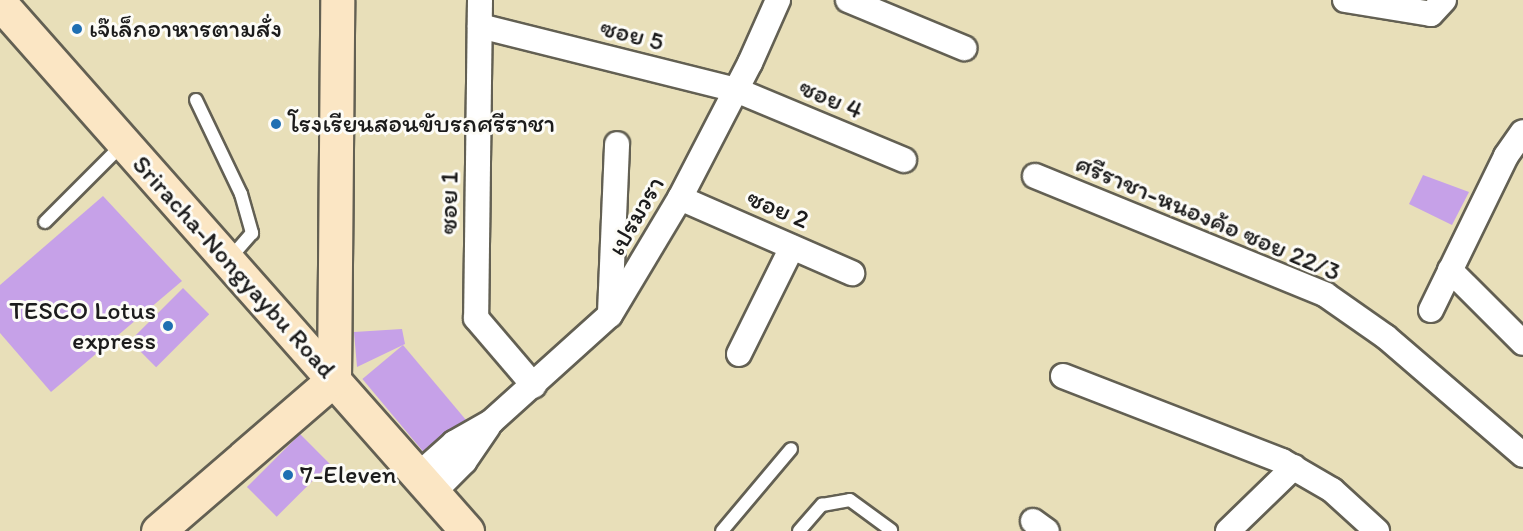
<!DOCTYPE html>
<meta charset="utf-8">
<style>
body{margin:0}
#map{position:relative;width:1523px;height:531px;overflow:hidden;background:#e8dfb9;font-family:Itim,"Playpen Sans Thai",sans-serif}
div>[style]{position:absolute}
.building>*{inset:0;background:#c6a1e8;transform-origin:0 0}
.roads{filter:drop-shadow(2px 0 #636053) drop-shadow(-2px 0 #636053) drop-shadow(0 2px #636053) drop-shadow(0 -2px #636053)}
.lane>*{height:12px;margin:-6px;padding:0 6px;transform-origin:6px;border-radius:6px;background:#fff}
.street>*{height:24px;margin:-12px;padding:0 12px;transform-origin:12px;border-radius:12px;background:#fff}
.secondary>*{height:33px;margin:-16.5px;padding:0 16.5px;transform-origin:16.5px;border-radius:16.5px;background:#fbe6c4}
.dots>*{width:16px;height:16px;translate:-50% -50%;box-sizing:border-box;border:3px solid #fdfcf7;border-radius:50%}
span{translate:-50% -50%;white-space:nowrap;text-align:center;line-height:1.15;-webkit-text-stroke:6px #fdfcf7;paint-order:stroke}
.poi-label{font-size:26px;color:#1c1c1c}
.left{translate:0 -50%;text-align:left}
.right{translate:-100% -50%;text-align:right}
.street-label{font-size:26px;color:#1c1c1c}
</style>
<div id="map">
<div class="building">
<i style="clip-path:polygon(1423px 175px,1469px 192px,1452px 225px,1409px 204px)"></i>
<i style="clip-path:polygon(103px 196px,182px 281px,51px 392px,0 333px,0 285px)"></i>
<i style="left:183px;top:288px;width:37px;height:75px;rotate:45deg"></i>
<i style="clip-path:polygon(402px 329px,405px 344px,357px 367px,354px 332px)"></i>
<i style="left:403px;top:345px;width:100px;height:53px;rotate:50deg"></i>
<i style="left:300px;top:434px;width:42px;height:75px;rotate:45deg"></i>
</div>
<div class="roads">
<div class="lane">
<i style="left:196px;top:100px;width:104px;rotate:64.4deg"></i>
<i style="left:241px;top:194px;width:41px;rotate:74.2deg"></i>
<i style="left:252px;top:233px;width:35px;rotate:131deg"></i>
<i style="left:45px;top:222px;width:110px;rotate:-45deg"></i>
<i style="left:722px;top:531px;width:107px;rotate:-49.9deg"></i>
<i style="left:799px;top:531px;width:35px;rotate:-49deg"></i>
<i style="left:822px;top:505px;width:28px;rotate:-10deg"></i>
<i style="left:850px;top:500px;width:51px;rotate:36.2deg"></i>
</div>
<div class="street">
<i style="left:480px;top:0;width:318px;rotate:90.7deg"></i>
<i style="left:476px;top:318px;width:89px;rotate:49.5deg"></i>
<i style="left:848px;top:0;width:126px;rotate:22.5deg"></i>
<i style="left:1345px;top:0;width:87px;rotate:9.2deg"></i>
<i style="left:1431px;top:14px;width:19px;rotate:-47deg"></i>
<i style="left:480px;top:26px;width:264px;rotate:14deg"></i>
<i style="left:736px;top:90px;width:182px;rotate:22.6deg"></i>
<i style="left:1035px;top:176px;width:314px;rotate:22.2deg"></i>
<i style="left:1326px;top:295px;width:73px;rotate:35deg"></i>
<i style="left:1386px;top:337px;width:181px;rotate:40.7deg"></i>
<i style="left:680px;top:198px;width:188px;rotate:23.6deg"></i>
<i style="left:1450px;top:270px;width:103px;rotate:45deg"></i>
<i style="left:1431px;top:310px;width:171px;rotate:-64deg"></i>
<i style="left:1506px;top:156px;width:29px;rotate:-55deg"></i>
<i style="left:610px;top:313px;width:169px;rotate:-87.6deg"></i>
<i style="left:739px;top:354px;width:119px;rotate:-63.6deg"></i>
<i style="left:1063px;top:376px;width:235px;rotate:21.2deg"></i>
<i style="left:1282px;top:461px;width:58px;rotate:30.1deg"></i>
<i style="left:1332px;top:490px;width:61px;rotate:42.3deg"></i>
<i style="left:417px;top:476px;width:50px;rotate:-41.7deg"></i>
<i style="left:454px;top:443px;width:43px;rotate:-29.6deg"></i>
<i style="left:491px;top:422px;width:160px;rotate:-42deg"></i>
<i style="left:610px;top:315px;width:136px;rotate:-59.1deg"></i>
<i style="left:680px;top:198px;width:152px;rotate:-62.6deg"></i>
<i style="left:750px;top:63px;width:69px;rotate:-66deg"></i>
<i style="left:433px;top:493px;width:44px;rotate:-45deg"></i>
<i style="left:464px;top:462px;width:42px;rotate:-55.6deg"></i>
<i style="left:1033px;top:521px;width:17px;rotate:36deg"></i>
<i style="left:1228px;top:531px;width:92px;rotate:-44.1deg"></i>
</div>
<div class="secondary">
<i style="left:0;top:3px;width:705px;rotate:48.51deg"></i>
<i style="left:158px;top:531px;width:233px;rotate:-40.8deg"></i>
<i style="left:334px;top:379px;width:379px;rotate:-89.5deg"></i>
</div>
</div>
<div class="dots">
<i style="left:77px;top:29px;background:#1f6fb2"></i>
<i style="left:276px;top:124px;background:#1f6fb2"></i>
<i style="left:168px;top:326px;background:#1f6fb2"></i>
<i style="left:288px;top:475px;background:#1f6fb2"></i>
</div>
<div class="poi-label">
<span class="left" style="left:89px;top:29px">เจ๊เล็กอาหารตามสั่ง</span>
<span class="left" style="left:288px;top:124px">โรงเรียนสอนขับรถศรีราชา</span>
<span class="right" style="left:156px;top:326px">TESCO Lotus<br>express</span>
<span class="left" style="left:300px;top:475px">7-Eleven</span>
</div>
<div class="street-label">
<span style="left:632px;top:35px;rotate:14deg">ซอย 5</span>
<span style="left:831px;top:99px;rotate:23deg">ซอย 4</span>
<span style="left:449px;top:203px;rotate:-89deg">ซอย 1</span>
<span style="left:778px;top:209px;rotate:23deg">ซอย 2</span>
<span style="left:636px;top:216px;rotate:-60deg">เปรมวรา</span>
<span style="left:1208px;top:218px;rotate:23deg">ศรีราชา-หนองค้อ ซอย 22/3</span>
<span style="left:234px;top:267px;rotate:48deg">Sriracha-Nongyaybu Road</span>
</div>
</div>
